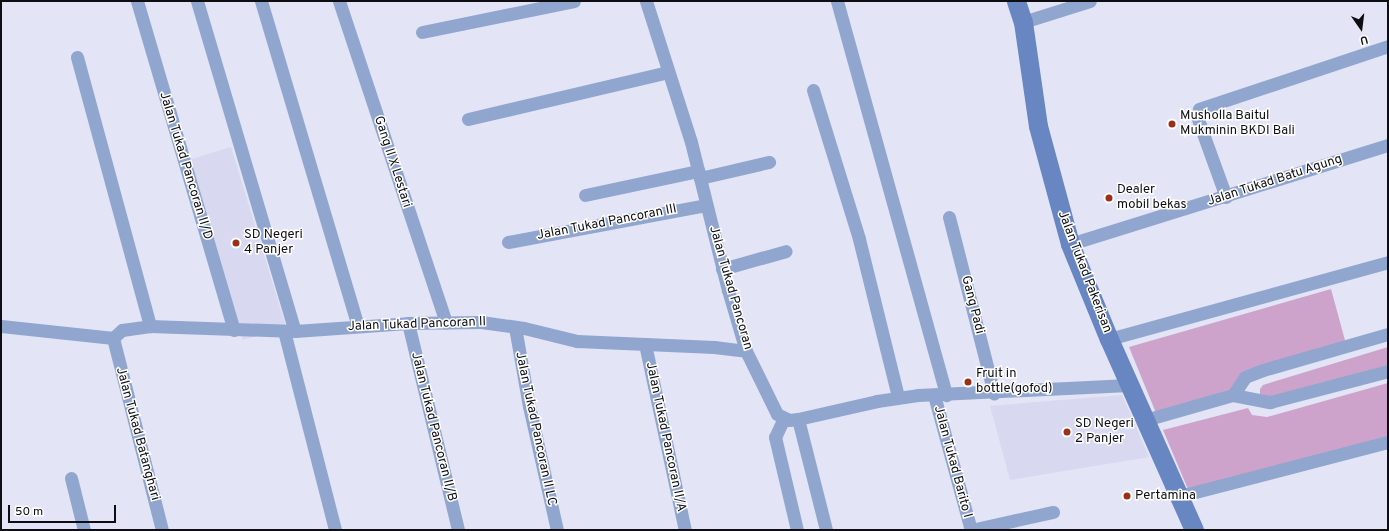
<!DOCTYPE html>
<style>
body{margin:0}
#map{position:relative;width:1389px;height:531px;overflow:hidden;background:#e3e4f6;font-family:Overpass,sans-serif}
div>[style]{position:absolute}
.built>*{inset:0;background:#d8d8f0;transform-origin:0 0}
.green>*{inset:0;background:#cea3cb}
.street>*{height:13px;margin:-6.5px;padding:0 6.5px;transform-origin:6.5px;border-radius:6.5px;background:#91a6cf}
.secondary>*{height:19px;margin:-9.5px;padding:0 9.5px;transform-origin:9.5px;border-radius:9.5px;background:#6886c2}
.dots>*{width:11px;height:11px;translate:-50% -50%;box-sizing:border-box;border:2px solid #fff;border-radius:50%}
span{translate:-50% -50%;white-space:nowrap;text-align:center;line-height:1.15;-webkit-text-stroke:3px #fff;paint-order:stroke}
.poi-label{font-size:13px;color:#0d0d12}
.left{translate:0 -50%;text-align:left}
.street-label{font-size:13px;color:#0d0d12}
.frame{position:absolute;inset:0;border:2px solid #0d0d12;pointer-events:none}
.north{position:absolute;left:1341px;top:8px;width:40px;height:40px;-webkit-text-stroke:3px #fff;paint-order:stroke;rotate:166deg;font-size:11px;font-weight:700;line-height:16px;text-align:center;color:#0d0d12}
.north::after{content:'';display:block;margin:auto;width:14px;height:18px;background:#0d0d12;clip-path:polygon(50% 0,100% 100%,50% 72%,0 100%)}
.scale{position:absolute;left:8px;top:505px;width:108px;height:18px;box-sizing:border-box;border:2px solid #0d0d12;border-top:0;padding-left:5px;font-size:12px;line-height:14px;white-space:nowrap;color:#0d0d12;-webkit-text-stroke:3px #fff;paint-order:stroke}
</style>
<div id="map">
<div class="built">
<i style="left:231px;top:147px;width:188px;height:45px;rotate:73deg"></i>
<i style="clip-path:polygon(1122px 395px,1149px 457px,1010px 480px,990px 406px)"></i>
</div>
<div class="green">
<i style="clip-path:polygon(1331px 289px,1346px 344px,1244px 377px,1239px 387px,1156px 413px,1129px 347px)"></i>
<i style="clip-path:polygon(1388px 347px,1388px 368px,1270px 402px,1260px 396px,1260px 389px,1263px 385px)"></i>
<i style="clip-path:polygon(1388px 383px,1388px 444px,1190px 494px,1163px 430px,1248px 408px,1252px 415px,1267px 417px)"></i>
</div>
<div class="street">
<i style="left:137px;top:1px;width:343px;rotate:73.6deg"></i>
<i style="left:197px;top:1px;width:344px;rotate:73.5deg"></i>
<i style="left:261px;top:1px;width:339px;rotate:73.4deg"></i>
<i style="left:339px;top:1px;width:339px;rotate:71.6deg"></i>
<i style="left:646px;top:1px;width:148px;rotate:72.3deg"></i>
<i style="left:691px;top:142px;width:153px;rotate:76deg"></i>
<i style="left:728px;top:290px;width:64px;rotate:73.6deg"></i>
<i style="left:746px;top:351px;width:70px;rotate:63.8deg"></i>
<i style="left:777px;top:414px;width:13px;rotate:27deg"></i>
<i style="left:789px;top:420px;width:9px;rotate:-6deg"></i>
<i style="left:798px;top:419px;width:81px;rotate:-12.8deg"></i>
<i style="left:877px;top:401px;width:41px;rotate:-8.3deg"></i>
<i style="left:918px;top:395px;width:211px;rotate:-2.7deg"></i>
<i style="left:837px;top:1px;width:409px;rotate:74.5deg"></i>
<i style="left:1023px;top:22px;width:70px;rotate:-17.4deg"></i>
<i style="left:422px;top:32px;width:155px;rotate:-11.5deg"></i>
<i style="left:77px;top:57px;width:279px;rotate:74.8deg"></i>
<i style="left:813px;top:90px;width:156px;rotate:72.8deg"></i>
<i style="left:859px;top:239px;width:163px;rotate:76.1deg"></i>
<i style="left:468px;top:119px;width:205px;rotate:-13.2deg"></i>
<i style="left:700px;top:178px;width:71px;rotate:-13.1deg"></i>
<i style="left:585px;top:195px;width:116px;rotate:-12deg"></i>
<i style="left:1226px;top:197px;width:77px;rotate:-109.9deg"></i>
<i style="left:1200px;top:125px;width:9px;rotate:-108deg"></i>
<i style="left:1197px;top:116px;width:7px;rotate:-74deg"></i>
<i style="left:1199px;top:109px;width:199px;rotate:-18.4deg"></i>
<i style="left:949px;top:217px;width:182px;rotate:75.7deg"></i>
<i style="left:508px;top:242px;width:201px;rotate:-10.6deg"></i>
<i style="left:1070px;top:244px;width:333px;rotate:-17.3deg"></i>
<i style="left:722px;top:269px;width:66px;rotate:-15.7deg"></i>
<i style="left:408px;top:323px;width:213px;rotate:76.4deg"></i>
<i style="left:1px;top:326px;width:113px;rotate:6.1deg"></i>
<i style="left:515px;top:327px;width:80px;rotate:80deg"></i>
<i style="left:529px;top:406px;width:127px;rotate:77.3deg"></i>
<i style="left:284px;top:331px;width:205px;rotate:75.6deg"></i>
<i style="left:113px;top:338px;width:12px;rotate:-42deg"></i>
<i style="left:122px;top:330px;width:28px;rotate:-8deg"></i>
<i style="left:150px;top:326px;width:145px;rotate:2deg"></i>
<i style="left:295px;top:331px;width:113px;rotate:-4deg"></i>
<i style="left:408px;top:323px;width:73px;rotate:-0.8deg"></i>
<i style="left:481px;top:322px;width:43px;rotate:7.9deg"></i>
<i style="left:524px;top:328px;width:55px;rotate:13.8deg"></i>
<i style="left:577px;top:341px;width:137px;rotate:2.5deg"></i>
<i style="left:714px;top:347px;width:32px;rotate:7deg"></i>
<i style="left:113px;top:338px;width:198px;rotate:75.7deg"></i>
<i style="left:1109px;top:339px;width:289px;rotate:-15.4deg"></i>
<i style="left:645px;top:344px;width:190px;rotate:77.9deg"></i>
<i style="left:934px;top:395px;width:140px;rotate:74.7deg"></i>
<i style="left:1233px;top:395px;width:22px;rotate:-56deg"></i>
<i style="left:1245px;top:377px;width:19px;rotate:-21deg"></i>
<i style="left:1263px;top:370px;width:130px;rotate:-16.1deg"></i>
<i style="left:784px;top:418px;width:21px;rotate:115deg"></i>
<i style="left:775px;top:437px;width:96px;rotate:76.7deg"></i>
<i style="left:798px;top:419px;width:114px;rotate:75.8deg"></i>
<i style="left:1145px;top:420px;width:91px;rotate:-15.9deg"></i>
<i style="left:1233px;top:395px;width:38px;rotate:11deg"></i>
<i style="left:1270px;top:402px;width:122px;rotate:-14.7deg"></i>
<i style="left:71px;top:478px;width:54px;rotate:76deg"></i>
<i style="left:1180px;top:496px;width:215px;rotate:-14.6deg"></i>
<i style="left:971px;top:530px;width:84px;rotate:-12.4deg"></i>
</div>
<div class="secondary">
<i style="left:1016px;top:1px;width:22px;rotate:72deg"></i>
<i style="left:1023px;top:22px;width:105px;rotate:81.8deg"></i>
<i style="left:1038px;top:126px;width:122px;rotate:74.8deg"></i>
<i style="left:1070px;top:244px;width:103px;rotate:67.7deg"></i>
<i style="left:1109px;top:339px;width:209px;rotate:66deg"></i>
</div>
<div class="dots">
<i style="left:1172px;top:124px;background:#993017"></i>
<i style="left:1109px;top:198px;background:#993017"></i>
<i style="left:236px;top:243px;background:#993017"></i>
<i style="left:968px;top:382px;background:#993017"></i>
<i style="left:1067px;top:432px;background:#993017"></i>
<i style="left:1127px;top:496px;background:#993017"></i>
</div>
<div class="poi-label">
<span class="left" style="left:1180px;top:124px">Musholla Baitul<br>Mukminin BKDI Bali</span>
<span class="left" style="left:1117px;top:198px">Dealer<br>mobil bekas</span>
<span class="left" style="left:244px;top:243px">SD Negeri<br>4 Panjer</span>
<span class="left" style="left:976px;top:382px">Fruit in<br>bottle(gofod)</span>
<span class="left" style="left:1075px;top:432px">SD Negeri<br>2 Panjer</span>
<span class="left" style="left:1135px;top:496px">Pertamina</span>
</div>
<div class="street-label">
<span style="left:392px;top:162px;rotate:72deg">Gang II X Lestari</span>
<span style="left:185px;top:166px;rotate:73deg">Jalan Tukad Pancoran II/D</span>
<span style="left:1275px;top:181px;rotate:-18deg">Jalan Tukad Batu Agung</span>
<span style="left:607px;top:223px;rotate:-11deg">Jalan Tukad Pancoran III</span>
<span style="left:1084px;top:272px;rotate:69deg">Jalan Tukad Pakerisan</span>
<span style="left:730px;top:288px;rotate:74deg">Jalan Tukad Pancoran</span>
<span style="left:972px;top:305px;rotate:76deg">Gang Padi</span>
<span style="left:417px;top:325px;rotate:-2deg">Jalan Tukad Pancoran II</span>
<span style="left:433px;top:427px;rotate:76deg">Jalan Tukad Pancoran II/B</span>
<span style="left:535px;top:429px;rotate:78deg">Jalan Tukad Pancoran II LC</span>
<span style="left:137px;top:434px;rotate:75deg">Jalan Tukad Batanghari</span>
<span style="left:665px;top:437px;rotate:78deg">Jalan Tukad Pancoran II/A</span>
<span style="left:952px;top:462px;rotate:75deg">Jalan Tukad Barito I</span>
</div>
<div class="frame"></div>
<div class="north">U</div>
<div class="scale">50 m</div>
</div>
